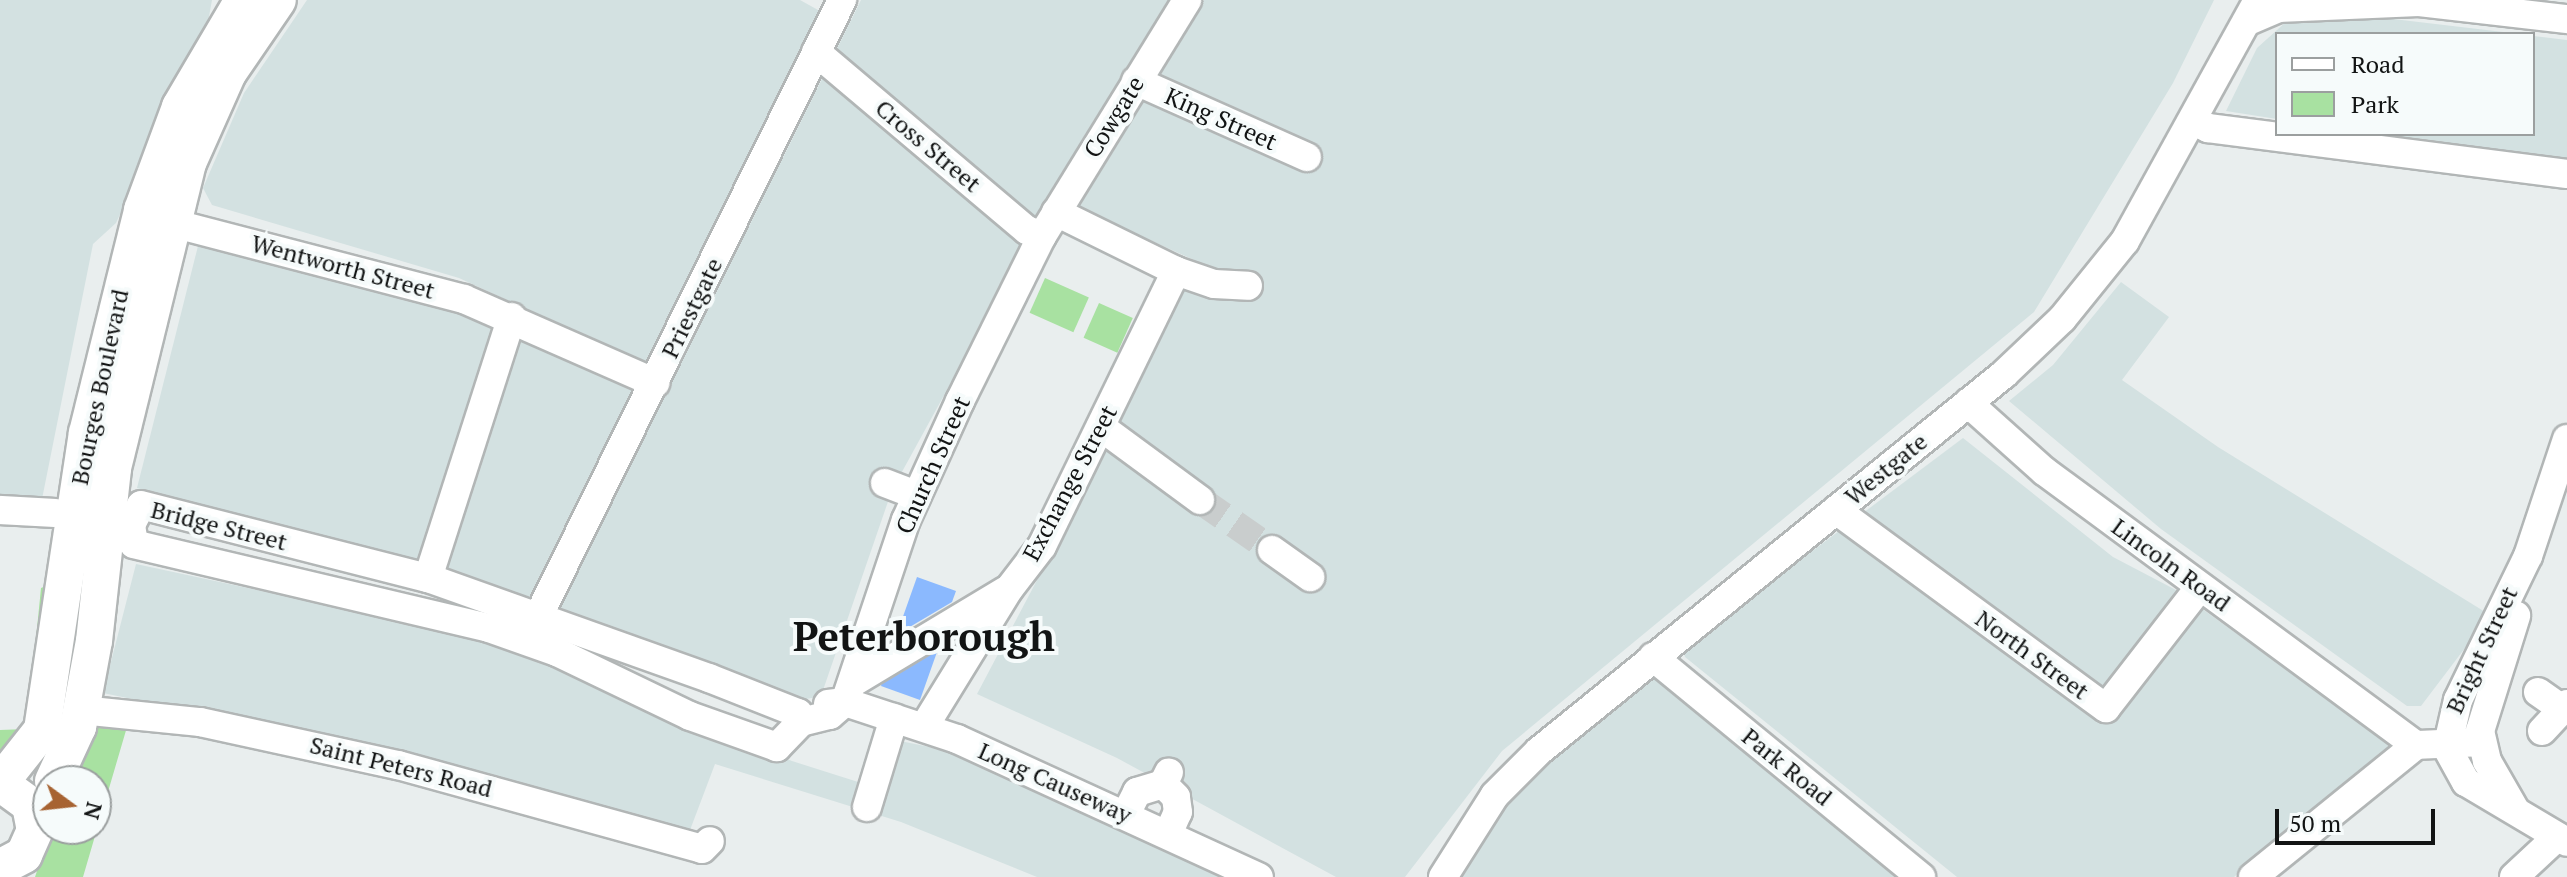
<!DOCTYPE html>
<style>
body{margin:0}
#map{position:relative;width:2567px;height:877px;overflow:hidden;background:#e9eeee;font-family:"PT Serif",serif}
div>[style]{position:absolute}
.built>*{inset:0;background:#d3e1e1}
.green>*{inset:0;background:#a8e1a1;transform-origin:0 0}
.water>*{inset:0;background:#8bb9fe}
.minor-tunnel>*{height:28px;margin-top:-14px;transform-origin:0;background:repeating-linear-gradient(90deg,#c9cdcd 0 28px,transparent 0 42px)}
.roads{filter:drop-shadow(2px 0 #b2b6b6) drop-shadow(-2px 0 #b2b6b6) drop-shadow(0 2px #b2b6b6) drop-shadow(0 -2px #b2b6b6)}
.minor>*{height:28px;margin:-14px;padding:0 14px;transform-origin:14px;border-radius:14px;background:#fff}
.major>*{height:36px;margin:-18px;padding:0 18px;transform-origin:18px;border-radius:18px;background:#fff}
span{translate:-50% -50%;white-space:nowrap;text-align:center;line-height:1.15;-webkit-text-stroke:8px #f6fbfb;paint-order:stroke}
.street-label{font-size:24px;color:#121414}
.town-label{font-size:40px;color:#121414;font-weight:700}
.legend{position:absolute;left:2275px;top:32px;width:260px;height:104px;box-sizing:border-box;background:#f6fbfb;border:2px solid #9b9f9f;margin:0;padding:10px 14px;list-style:none;font-size:24px;color:#121414}
.legend li{display:flex;align-items:center;gap:16px;height:40px}
.legend b{width:40px;border:2px solid #9b9f9f}
.north{position:absolute;left:32px;top:765px;width:80px;height:80px;box-sizing:border-box;background:#f6fbfb;border:2px solid #9b9f9f;border-radius:50%;rotate:105deg;font-size:22px;font-weight:700;line-height:32px;text-align:center;color:#121414}
.north::after{content:'';display:block;margin:auto;width:28px;height:36px;background:#a76332;clip-path:polygon(50% 0,100% 100%,50% 72%,0 100%)}
.scale{position:absolute;left:2275px;top:809px;width:160px;height:36px;box-sizing:border-box;border:4px solid #121414;border-top:0;padding-left:10px;font-size:24px;line-height:28px;white-space:nowrap;color:#121414;-webkit-text-stroke:6px #f6fbfb;paint-order:stroke}
</style>
<div id="map">
<div class="built">
<i style="clip-path:polygon(0 0,212px 0,208px 22px,116px 223px,93px 244px,42px 499px,0 496px)"></i>
<i style="clip-path:polygon(307px 0,800px 0,827px 15px,655px 368px,459px 278px,212px 205px,203px 188px,244px 93px)"></i>
<i style="clip-path:polygon(861px 0,1169px 0,1048px 206px,892px 490px,821px 696px,802px 700px,555px 606px,660px 406px)"></i>
<i style="clip-path:polygon(1204px 0,2214px 0,2173px 83px,2034px 312px,1502px 751px,1405px 877px,1336px 877px,1117px 758px,977px 694px,1103px 455px,1194px 260px,1079px 208px,1076px 199px)"></i>
<i style="clip-path:polygon(2351px 14px,2520px 34px,2277px 34px,2277px 119px,2226px 111px,2257px 48px,2287px 21px)"></i>
<i style="clip-path:polygon(2533px 36px,2567px 40px,2567px 165px,2371px 134px,2533px 134px)"></i>
<i style="clip-path:polygon(199px 242px,497px 324px,643px 392px,534px 598px,137px 488px)"></i>
<i style="clip-path:polygon(2121px 282px,2169px 317px,2122px 380px,2218px 447px,2490px 615px,2421px 706px,2407px 706px,2161px 529px,2009px 401px,2053px 365px)"></i>
<i style="clip-path:polygon(1963px 438px,2113px 557px,2176px 590px,2391px 745px,2234px 877px,1957px 877px,1685px 657px,1683px 648px)"></i>
<i style="clip-path:polygon(136px 564px,482px 638px,792px 761px,877px 788px,895px 740px,950px 751px,1225px 877px,1037px 877px,901px 822px,715px 764px,687px 838px,459px 767px,103px 693px)"></i>
<i style="clip-path:polygon(1646px 675px,1656px 678px,1896px 877px,1456px 877px,1513px 794px)"></i>
</div>
<div class="green">
<i style="left:1045px;top:278px;width:48px;height:38px;rotate:24deg"></i>
<i style="left:1099px;top:303px;width:37px;height:38px;rotate:24deg"></i>
<i style="clip-path:polygon(46px 586px,35px 720px,0 759px,0 730px,27px 729px,41px 588px)"></i>
<i style="clip-path:polygon(98px 726px,127px 727px,83px 877px,35px 877px,51px 829px,96px 829px,96px 781px,71px 781px,88px 736px)"></i>
</div>
<div class="water">
<i style="clip-path:polygon(917px 577px,956px 591px,952px 602px,908px 628px,900px 625px)"></i>
<i style="clip-path:polygon(929px 649px,937px 652px,920px 700px,881px 686px,884px 676px)"></i>
</div>
<div class="minor-tunnel">
<i style="left:1200px;top:500px;width:88px;rotate:34.8deg"></i>
</div>
<div class="roads">
<div class="minor">
<i style="left:2248px;top:21px;width:33px;rotate:-23deg"></i>
<i style="left:2278px;top:8px;width:141px;rotate:-2.4deg"></i>
<i style="left:2419px;top:2px;width:149px;rotate:6.6deg"></i>
<i style="left:816px;top:52px;width:276px;rotate:40.2deg"></i>
<i style="left:1027px;top:230px;width:16px;rotate:22deg"></i>
<i style="left:1136px;top:81px;width:187px;rotate:24deg"></i>
<i style="left:2194px;top:121px;width:16px;rotate:27deg"></i>
<i style="left:2208px;top:128px;width:362px;rotate:7.3deg"></i>
<i style="left:1056px;top:212px;width:134px;rotate:26.2deg"></i>
<i style="left:1176px;top:271px;width:40px;rotate:18.9deg"></i>
<i style="left:1214px;top:284px;width:34px;rotate:3deg"></i>
<i style="left:172px;top:223px;width:302px;rotate:14.6deg"></i>
<i style="left:464px;top:299px;width:209px;rotate:23.7deg"></i>
<i style="left:1968px;top:403px;width:102px;rotate:41.8deg"></i>
<i style="left:2044px;top:471px;width:462px;rotate:36.4deg"></i>
<i style="left:2416px;top:745px;width:65px;rotate:-2.6deg"></i>
<i style="left:1101px;top:427px;width:123px;rotate:36.4deg"></i>
<i style="left:2567px;top:439px;width:123px;rotate:108.4deg"></i>
<i style="left:2528px;top:556px;width:160px;rotate:115.9deg"></i>
<i style="left:2458px;top:700px;width:49px;rotate:102.9deg"></i>
<i style="left:2447px;top:748px;width:39px;rotate:61deg"></i>
<i style="left:2466px;top:782px;width:117px;rotate:30.7deg"></i>
<i style="left:885px;top:483px;width:34px;rotate:21deg"></i>
<i style="left:0;top:510px;width:55px;rotate:3.1deg"></i>
<i style="left:1836px;top:510px;width:335px;rotate:36.3deg"></i>
<i style="left:2106px;top:708px;width:153px;rotate:-52.2deg"></i>
<i style="left:1272px;top:550px;width:47px;rotate:35.4deg"></i>
<i style="left:428px;top:578px;width:274px;rotate:-72.2deg"></i>
<i style="left:539px;top:615px;width:686px;rotate:-63.77deg"></i>
<i style="left:1653px;top:657px;width:347px;rotate:39.4deg"></i>
<i style="left:852px;top:683px;width:179px;rotate:-31deg"></i>
<i style="left:2538px;top:692px;width:29px;rotate:35deg"></i>
<i style="left:845px;top:702px;width:192px;rotate:-71.5deg"></i>
<i style="left:906px;top:520px;width:131px;rotate:-65.6deg"></i>
<i style="left:960px;top:401px;width:184px;rotate:-63.6deg"></i>
<i style="left:1042px;top:236px;width:277px;rotate:-58.4deg"></i>
<i style="left:828px;top:704px;width:17px;rotate:-7deg"></i>
<i style="left:845px;top:702px;width:118px;rotate:18.3deg"></i>
<i style="left:957px;top:739px;width:332px;rotate:24.6deg"></i>
<i style="left:81px;top:710px;width:120px;rotate:5.8deg"></i>
<i style="left:200px;top:722px;width:203px;rotate:12.3deg"></i>
<i style="left:398px;top:765px;width:315px;rotate:15.4deg"></i>
<i style="left:702px;top:849px;width:11px;rotate:-45deg"></i>
<i style="left:801px;top:722px;width:35px;rotate:134deg"></i>
<i style="left:777px;top:747px;width:92px;rotate:-160.4deg"></i>
<i style="left:690px;top:716px;width:148px;rotate:-154.3deg"></i>
<i style="left:557px;top:652px;width:72px;rotate:-160.6deg"></i>
<i style="left:489px;top:628px;width:365px;rotate:-166.7deg"></i>
<i style="left:134px;top:544px;width:19px;rotate:-99deg"></i>
<i style="left:131px;top:525px;width:22px;rotate:-63deg"></i>
<i style="left:141px;top:505px;width:296px;rotate:14.3deg"></i>
<i style="left:428px;top:578px;width:298px;rotate:19.6deg"></i>
<i style="left:709px;top:678px;width:96px;rotate:21.5deg"></i>
<i style="left:798px;top:713px;width:9px;rotate:72deg"></i>
<i style="left:801px;top:722px;width:30px;rotate:-14deg"></i>
<i style="left:830px;top:715px;width:20px;rotate:-41deg"></i>
<i style="left:924px;top:727px;width:162px;rotate:-58.4deg"></i>
<i style="left:1009px;top:589px;width:54px;rotate:-52.5deg"></i>
<i style="left:1042px;top:546px;width:306px;rotate:-64deg"></i>
<i style="left:2542px;top:731px;width:37px;rotate:-47deg"></i>
<i style="left:867px;top:807px;width:93px;rotate:-73.1deg"></i>
<i style="left:2514px;top:808px;width:54px;rotate:-119.9deg"></i>
<i style="left:2487px;top:761px;width:31px;rotate:-103deg"></i>
<i style="left:2480px;top:731px;width:121px;rotate:-72.6deg"></i>
<i style="left:1126px;top:814px;width:25px;rotate:-63deg"></i>
<i style="left:1137px;top:792px;width:27px;rotate:-17deg"></i>
<i style="left:1168px;top:834px;width:24px;rotate:-66deg"></i>
<i style="left:1178px;top:812px;width:15px;rotate:-98deg"></i>
<i style="left:1176px;top:797px;width:18px;rotate:-135deg"></i>
<i style="left:1163px;top:784px;width:13px;rotate:-63deg"></i>
<i style="left:1443px;top:877px;width:97px;rotate:-57.6deg"></i>
<i style="left:1495px;top:795px;width:62px;rotate:-45deg"></i>
<i style="left:1539px;top:751px;width:599px;rotate:-39.03deg"></i>
<i style="left:2004px;top:374px;width:80px;rotate:-43.5deg"></i>
<i style="left:2062px;top:319px;width:100px;rotate:-51.1deg"></i>
<i style="left:2125px;top:241px;width:275px;rotate:-61.1deg"></i>
<i style="left:2253px;top:877px;width:210px;rotate:-39deg"></i>
<i style="left:2514px;top:877px;width:59px;rotate:-42.9deg"></i>
</div>
<div class="major">
<i style="left:53px;top:781px;width:60px;rotate:-65.2deg"></i>
<i style="left:78px;top:727px;width:87px;rotate:-79.5deg"></i>
<i style="left:94px;top:641px;width:174px;rotate:-83.7deg"></i>
<i style="left:113px;top:468px;width:314px;rotate:-76.2deg"></i>
<i style="left:188px;top:163px;width:98px;rotate:-66deg"></i>
<i style="left:228px;top:73px;width:88px;rotate:-55.6deg"></i>
<i style="left:0;top:783px;width:68px;rotate:-51.6deg"></i>
<i style="left:42px;top:730px;width:300px;rotate:-81.4deg"></i>
<i style="left:87px;top:433px;width:230px;rotate:-76.1deg"></i>
<i style="left:142px;top:210px;width:110px;rotate:-69.7deg"></i>
<i style="left:180px;top:107px;width:124px;rotate:-59.5deg"></i>
<i style="left:0;top:783px;width:37px;rotate:36deg"></i>
<i style="left:30px;top:805px;width:25px;rotate:79deg"></i>
<i style="left:35px;top:830px;width:27px;rotate:114deg"></i>
<i style="left:24px;top:855px;width:27px;rotate:152deg"></i>
</div>
</div>
<div class="street-label">
<span style="left:1114px;top:117px;rotate:-58deg">Cowgate</span>
<span style="left:1221px;top:119px;rotate:24deg">King Street</span>
<span style="left:928px;top:146px;rotate:40deg">Cross Street</span>
<span style="left:343px;top:267px;rotate:15deg">Wentworth Street</span>
<span style="left:692px;top:308px;rotate:-64deg">Priestgate</span>
<span style="left:100px;top:387px;rotate:-78deg">Bourges Boulevard</span>
<span style="left:933px;top:465px;rotate:-66deg">Church Street</span>
<span style="left:1886px;top:469px;rotate:-39deg">Westgate</span>
<span style="left:1070px;top:483px;rotate:-62deg">Exchange Street</span>
<span style="left:219px;top:526px;rotate:14deg">Bridge Street</span>
<span style="left:2171px;top:565px;rotate:36deg">Lincoln Road</span>
<span style="left:2482px;top:650px;rotate:-65deg">Bright Street</span>
<span style="left:2032px;top:655px;rotate:36deg">North Street</span>
<span style="left:401px;top:767px;rotate:14deg">Saint Peters Road</span>
<span style="left:1787px;top:767px;rotate:39deg">Park Road</span>
<span style="left:1055px;top:783px;rotate:24deg">Long Causeway</span>
</div>
<div class="town-label">
<span style="left:924px;top:636px">Peterborough</span>
</div>
<ul class="legend">
<li><b style="height:10px;background:#fff"></b>Road</li>
<li><b style="height:22px;background:#a8e1a1"></b>Park</li>
</ul>
<div class="north">N</div>
<div class="scale">50 m</div>
</div>
